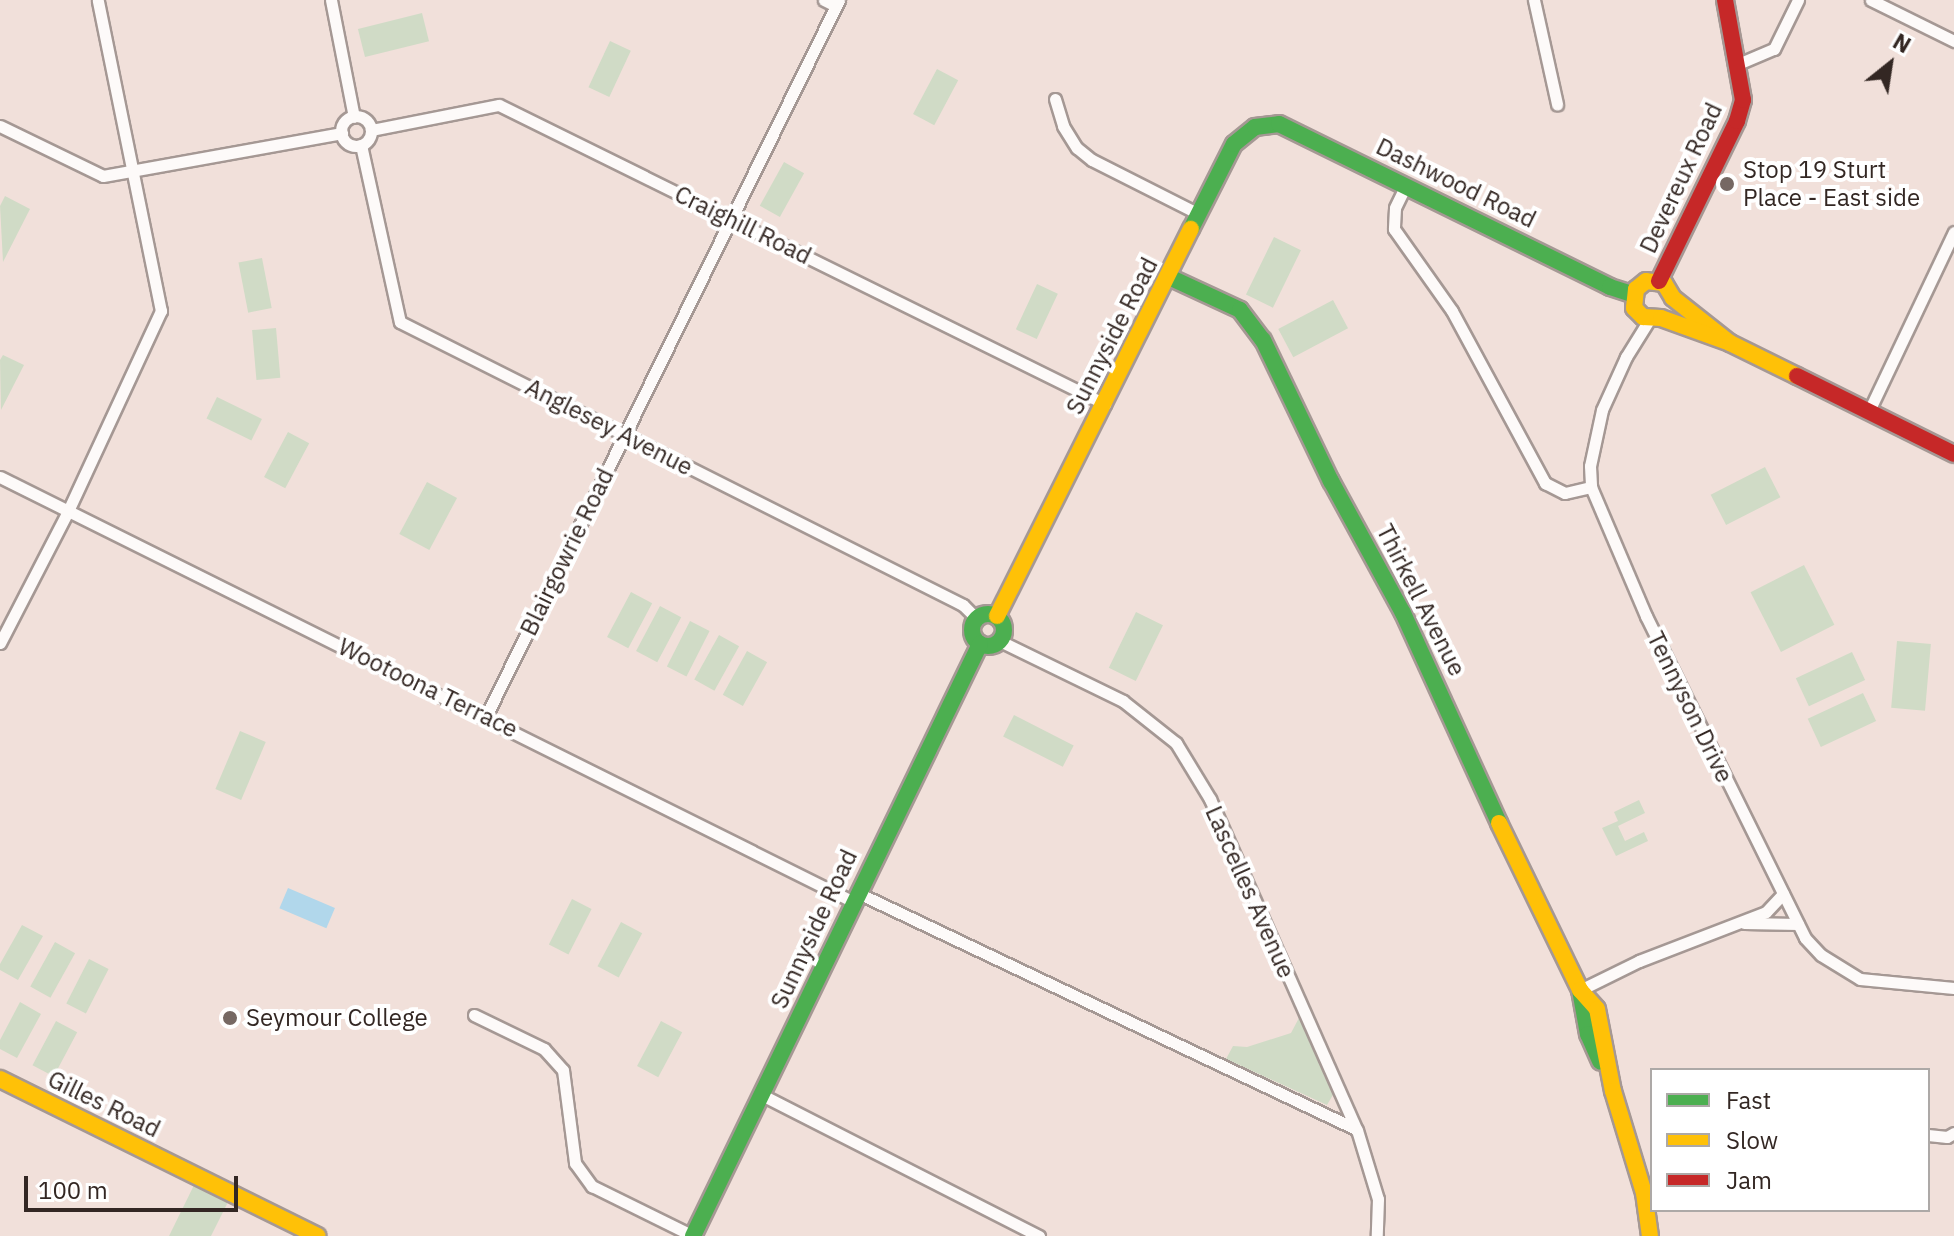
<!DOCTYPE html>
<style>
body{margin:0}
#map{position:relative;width:1954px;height:1236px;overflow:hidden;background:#f1e0da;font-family:"IBM Plex Sans",sans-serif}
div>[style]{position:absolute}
.green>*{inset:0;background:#d0dbc6;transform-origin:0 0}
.water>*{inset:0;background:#b1d7eb;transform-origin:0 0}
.roads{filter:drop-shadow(2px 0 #a59894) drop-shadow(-2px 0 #a59894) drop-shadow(0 2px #a59894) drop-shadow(0 -2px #a59894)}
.street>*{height:11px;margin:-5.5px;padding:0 5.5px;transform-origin:5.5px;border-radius:5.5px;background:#fdfaf9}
.street>.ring{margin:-5.5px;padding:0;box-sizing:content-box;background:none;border:11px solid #fdfaf9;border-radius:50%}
.fast>*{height:16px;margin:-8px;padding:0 8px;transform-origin:8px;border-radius:8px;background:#4caf50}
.fast>.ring{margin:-8px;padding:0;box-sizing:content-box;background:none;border:16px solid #4caf50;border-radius:50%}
.slow>*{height:16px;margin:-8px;padding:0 8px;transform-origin:8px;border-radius:8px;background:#ffc107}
.jam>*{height:16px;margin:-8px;padding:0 8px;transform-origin:8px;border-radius:8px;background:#c62828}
.dots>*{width:22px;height:22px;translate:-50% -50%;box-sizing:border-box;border:4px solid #fff;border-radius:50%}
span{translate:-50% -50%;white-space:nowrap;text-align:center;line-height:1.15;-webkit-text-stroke:8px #fff;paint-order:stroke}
.poi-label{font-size:24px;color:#332723}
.left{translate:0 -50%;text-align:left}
.street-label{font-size:24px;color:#332723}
.legend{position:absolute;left:1650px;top:1068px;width:280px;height:144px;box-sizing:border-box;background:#fff;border:2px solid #ada9a7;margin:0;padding:10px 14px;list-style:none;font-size:24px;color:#332723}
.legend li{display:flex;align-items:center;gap:16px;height:40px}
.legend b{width:40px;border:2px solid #ada9a7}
.north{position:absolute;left:1850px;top:24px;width:80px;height:80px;-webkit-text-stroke:6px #fff;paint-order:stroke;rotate:30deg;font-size:22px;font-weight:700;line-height:32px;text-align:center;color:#332723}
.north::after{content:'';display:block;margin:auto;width:28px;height:36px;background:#332723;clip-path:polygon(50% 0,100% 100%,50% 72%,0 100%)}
.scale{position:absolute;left:24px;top:1176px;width:214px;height:36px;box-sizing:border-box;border:4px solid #332723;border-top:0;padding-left:10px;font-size:24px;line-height:28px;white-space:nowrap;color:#332723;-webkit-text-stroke:6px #fff;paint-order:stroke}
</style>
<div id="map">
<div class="green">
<i style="left:422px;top:13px;width:29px;height:66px;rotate:76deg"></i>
<i style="left:610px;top:41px;width:23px;height:51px;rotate:25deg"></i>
<i style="left:937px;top:69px;width:24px;height:51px;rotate:28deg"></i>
<i style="left:784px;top:162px;width:23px;height:50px;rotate:29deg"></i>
<i style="clip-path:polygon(5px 196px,30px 209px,3px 262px,0 206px)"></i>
<i style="left:1274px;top:237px;width:30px;height:64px;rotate:26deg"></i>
<i style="left:262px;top:258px;width:51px;height:24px;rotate:79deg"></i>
<i style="left:1037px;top:284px;width:23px;height:50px;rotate:25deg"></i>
<i style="left:1333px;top:300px;width:32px;height:62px;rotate:62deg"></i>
<i style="left:276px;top:328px;width:50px;height:24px;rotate:85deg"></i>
<i style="clip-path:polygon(3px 355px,24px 365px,1px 410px,0 360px)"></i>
<i style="left:217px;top:397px;width:50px;height:24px;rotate:26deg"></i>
<i style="left:288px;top:432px;width:24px;height:51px;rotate:28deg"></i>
<i style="left:1765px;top:467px;width:34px;height:61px;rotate:63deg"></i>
<i style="left:427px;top:482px;width:34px;height:59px;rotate:28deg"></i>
<i style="left:1804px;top:565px;width:67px;height:60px;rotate:63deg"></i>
<i style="left:631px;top:592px;width:24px;height:51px;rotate:28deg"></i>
<i style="left:660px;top:606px;width:24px;height:51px;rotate:28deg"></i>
<i style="left:1136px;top:612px;width:30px;height:62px;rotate:26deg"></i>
<i style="left:690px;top:621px;width:22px;height:51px;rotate:27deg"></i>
<i style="left:719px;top:635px;width:23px;height:51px;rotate:29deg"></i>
<i style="left:1897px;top:641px;width:34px;height:67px;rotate:5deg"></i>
<i style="left:747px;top:651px;width:23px;height:50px;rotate:29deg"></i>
<i style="left:1852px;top:652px;width:31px;height:62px;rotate:65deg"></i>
<i style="left:1863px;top:693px;width:31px;height:61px;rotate:65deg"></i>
<i style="left:1014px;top:715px;width:67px;height:24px;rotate:27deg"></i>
<i style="left:240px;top:731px;width:28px;height:63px;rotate:23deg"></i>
<i style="clip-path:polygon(1639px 800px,1645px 813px,1618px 826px,1625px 841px,1644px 832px,1648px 841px,1616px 856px,1602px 828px,1618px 821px,1614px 812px)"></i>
<i style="left:572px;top:899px;width:22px;height:51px;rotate:27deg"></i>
<i style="left:621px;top:922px;width:24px;height:50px;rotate:28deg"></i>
<i style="clip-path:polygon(22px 925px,43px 936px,18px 980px,0 970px,0 964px)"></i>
<i style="left:55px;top:942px;width:23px;height:51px;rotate:29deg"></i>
<i style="left:89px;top:959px;width:22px;height:50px;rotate:27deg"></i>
<i style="clip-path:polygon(20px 1002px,41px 1014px,17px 1058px,0 1049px,0 1040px)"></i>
<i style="clip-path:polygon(1300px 1016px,1334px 1093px,1327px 1105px,1226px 1059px,1233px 1046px,1247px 1047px,1291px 1033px)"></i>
<i style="left:56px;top:1021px;width:24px;height:50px;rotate:28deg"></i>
<i style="left:661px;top:1021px;width:24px;height:51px;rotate:28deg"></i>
<i style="clip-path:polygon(198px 1177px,232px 1194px,211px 1236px,169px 1236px)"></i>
</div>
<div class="water">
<i style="left:288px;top:888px;width:51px;height:22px;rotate:23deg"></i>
</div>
<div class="roads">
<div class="street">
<i style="left:331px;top:0;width:119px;rotate:78.9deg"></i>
<i style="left:824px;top:0;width:13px;rotate:27deg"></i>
<i style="left:1534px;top:0;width:107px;rotate:77.5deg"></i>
<i style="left:1871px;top:0;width:93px;rotate:26.3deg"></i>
<i style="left:1738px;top:64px;width:39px;rotate:-23deg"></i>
<i style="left:1774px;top:49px;width:55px;rotate:-63.9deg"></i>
<i style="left:1055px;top:99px;width:28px;rotate:73deg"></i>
<i style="left:1063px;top:126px;width:26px;rotate:58deg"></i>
<i style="left:1077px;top:148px;width:19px;rotate:39deg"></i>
<i style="left:1092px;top:160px;width:120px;rotate:26.8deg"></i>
<i class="ring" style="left:341px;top:116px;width:19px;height:19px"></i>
<i style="left:0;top:126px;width:114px;rotate:25.9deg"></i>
<i style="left:103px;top:176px;width:243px;rotate:-10.2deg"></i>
<i style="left:371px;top:130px;width:130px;rotate:-11.1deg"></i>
<i style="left:499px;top:105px;width:676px;rotate:26.26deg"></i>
<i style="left:361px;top:145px;width:181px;rotate:77.6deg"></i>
<i style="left:400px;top:322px;width:630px;rotate:26.69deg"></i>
<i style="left:963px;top:605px;width:18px;rotate:45deg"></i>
<i style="left:1406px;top:185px;width:25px;rotate:116deg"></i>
<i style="left:1395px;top:208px;width:21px;rotate:93deg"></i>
<i style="left:1394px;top:229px;width:100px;rotate:54.7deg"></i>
<i style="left:1452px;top:311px;width:196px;rotate:61.6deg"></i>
<i style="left:1545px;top:483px;width:22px;rotate:27deg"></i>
<i style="left:1565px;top:493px;width:27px;rotate:-13deg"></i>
<i style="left:1649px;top:320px;width:44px;rotate:121.9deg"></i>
<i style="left:1626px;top:357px;width:58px;rotate:114.4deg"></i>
<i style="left:1602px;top:410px;width:57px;rotate:102.1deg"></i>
<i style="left:1590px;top:466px;width:21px;rotate:87deg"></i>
<i style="left:1591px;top:487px;width:140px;rotate:66.9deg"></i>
<i style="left:1646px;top:616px;width:359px;rotate:63.7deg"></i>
<i style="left:1805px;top:938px;width:23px;rotate:47deg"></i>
<i style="left:1821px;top:955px;width:46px;rotate:31.6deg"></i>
<i style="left:1860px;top:979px;width:94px;rotate:5.5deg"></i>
<i style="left:1869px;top:411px;width:198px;rotate:-64.6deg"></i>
<i style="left:0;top:477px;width:954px;rotate:26.46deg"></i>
<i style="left:1000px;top:641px;width:137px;rotate:26deg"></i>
<i style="left:1123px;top:701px;width:68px;rotate:38.4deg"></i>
<i style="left:1176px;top:743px;width:66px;rotate:58.7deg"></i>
<i style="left:1210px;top:799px;width:362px;rotate:66.1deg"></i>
<i style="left:1357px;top:1130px;width:72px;rotate:73.1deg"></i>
<i style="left:1378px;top:1199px;width:37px;rotate:92deg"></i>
<i style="left:0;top:643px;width:148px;rotate:-62.7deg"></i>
<i style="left:68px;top:511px;width:221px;rotate:-65.1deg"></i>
<i style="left:161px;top:311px;width:317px;rotate:-101.5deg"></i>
<i style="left:486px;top:716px;width:798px;rotate:-63.76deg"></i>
<i style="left:858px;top:893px;width:551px;rotate:25.36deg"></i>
<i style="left:1744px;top:923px;width:54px;rotate:1.1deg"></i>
<i style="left:1580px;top:990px;width:66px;rotate:-26.2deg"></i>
<i style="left:1639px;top:961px;width:136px;rotate:-21.1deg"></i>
<i style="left:1766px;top:912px;width:25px;rotate:-47deg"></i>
<i style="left:474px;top:1015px;width:78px;rotate:25.9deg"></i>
<i style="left:544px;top:1049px;width:28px;rotate:48deg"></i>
<i style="left:563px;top:1070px;width:94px;rotate:82.6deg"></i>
<i style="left:575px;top:1163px;width:29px;rotate:54deg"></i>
<i style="left:592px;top:1186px;width:113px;rotate:26.3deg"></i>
<i style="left:762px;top:1095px;width:311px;rotate:27deg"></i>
<i style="left:1928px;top:1135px;width:19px;rotate:6deg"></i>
<i style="left:1947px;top:1137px;width:8px;rotate:-30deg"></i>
</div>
<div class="fast">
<i style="left:1191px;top:229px;width:95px;rotate:-63.2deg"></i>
<i style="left:1234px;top:144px;width:27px;rotate:-39deg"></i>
<i style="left:1255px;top:127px;width:24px;rotate:-7deg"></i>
<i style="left:1279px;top:124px;width:369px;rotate:26.2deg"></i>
<i style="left:1610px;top:287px;width:25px;rotate:18deg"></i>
<i style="left:1169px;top:277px;width:78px;rotate:24.9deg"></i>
<i style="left:1240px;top:310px;width:38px;rotate:53deg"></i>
<i style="left:1263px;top:340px;width:157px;rotate:64.3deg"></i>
<i style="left:1331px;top:481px;width:150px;rotate:61.4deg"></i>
<i style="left:1403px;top:613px;width:231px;rotate:65.4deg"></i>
<i class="ring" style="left:972px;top:614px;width:16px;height:16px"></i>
<i style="left:1580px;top:990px;width:45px;rotate:79.7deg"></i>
<i style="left:1588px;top:1034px;width:30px;rotate:66deg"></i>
<i style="left:693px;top:1236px;width:658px;rotate:-64.14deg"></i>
</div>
<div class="slow">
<i style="left:1730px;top:343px;width:73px;rotate:-141.7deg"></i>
<i style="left:1673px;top:298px;width:17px;rotate:-121deg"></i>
<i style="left:1664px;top:283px;width:18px;rotate:-174deg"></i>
<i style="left:1646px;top:281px;width:13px;rotate:141deg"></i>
<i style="left:1636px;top:289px;width:19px;rotate:96deg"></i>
<i style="left:1634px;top:308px;width:13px;rotate:45deg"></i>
<i style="left:1643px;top:317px;width:18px;rotate:3deg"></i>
<i style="left:1661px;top:318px;width:73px;rotate:19.9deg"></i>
<i style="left:1730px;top:343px;width:75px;rotate:26.2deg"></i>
<i style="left:997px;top:616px;width:433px;rotate:-63.4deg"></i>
<i style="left:1499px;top:823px;width:186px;rotate:64.1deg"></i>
<i style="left:1580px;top:990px;width:25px;rotate:48deg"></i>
<i style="left:1597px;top:1009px;width:84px;rotate:79deg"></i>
<i style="left:1613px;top:1091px;width:107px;rotate:73.1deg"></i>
<i style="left:1644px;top:1193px;width:43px;rotate:82.1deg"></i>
<i style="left:0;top:1079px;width:354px;rotate:26.3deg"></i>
</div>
<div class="jam">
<i style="left:1659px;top:281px;width:178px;rotate:-64deg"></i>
<i style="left:1737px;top:121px;width:22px;rotate:-74deg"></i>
<i style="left:1743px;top:100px;width:102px;rotate:-100.2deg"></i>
<i style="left:1797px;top:376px;width:175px;rotate:26.4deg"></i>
</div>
</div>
<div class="dots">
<i style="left:1727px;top:184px;background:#766863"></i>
<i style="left:230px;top:1018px;background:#766863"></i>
</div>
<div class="poi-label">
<span class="left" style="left:1743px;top:184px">Stop 19 Sturt<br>Place - East side</span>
<span class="left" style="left:246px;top:1018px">Seymour College</span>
</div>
<div class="street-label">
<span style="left:1681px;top:178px;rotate:-65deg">Devereux Road</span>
<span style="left:1456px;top:183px;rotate:26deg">Dashwood Road</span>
<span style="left:743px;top:225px;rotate:26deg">Craighill Road</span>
<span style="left:1112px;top:336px;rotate:-63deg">Sunnyside Road</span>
<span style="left:609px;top:427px;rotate:27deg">Anglesey Avenue</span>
<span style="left:567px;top:552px;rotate:-64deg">Blairgowrie Road</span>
<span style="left:1421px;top:600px;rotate:63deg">Thirkell Avenue</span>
<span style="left:428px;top:688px;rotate:26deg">Wootoona Terrace</span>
<span style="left:1690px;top:707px;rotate:64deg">Tennyson Drive</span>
<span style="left:1250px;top:892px;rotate:66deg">Lascelles Avenue</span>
<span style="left:814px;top:929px;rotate:-65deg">Sunnyside Road</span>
<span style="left:104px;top:1104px;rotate:26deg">Gilles Road</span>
</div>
<ul class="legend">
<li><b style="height:10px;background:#4caf50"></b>Fast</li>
<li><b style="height:10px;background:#ffc107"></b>Slow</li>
<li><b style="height:10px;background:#c62828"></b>Jam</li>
</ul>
<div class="north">N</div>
<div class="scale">100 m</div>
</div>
